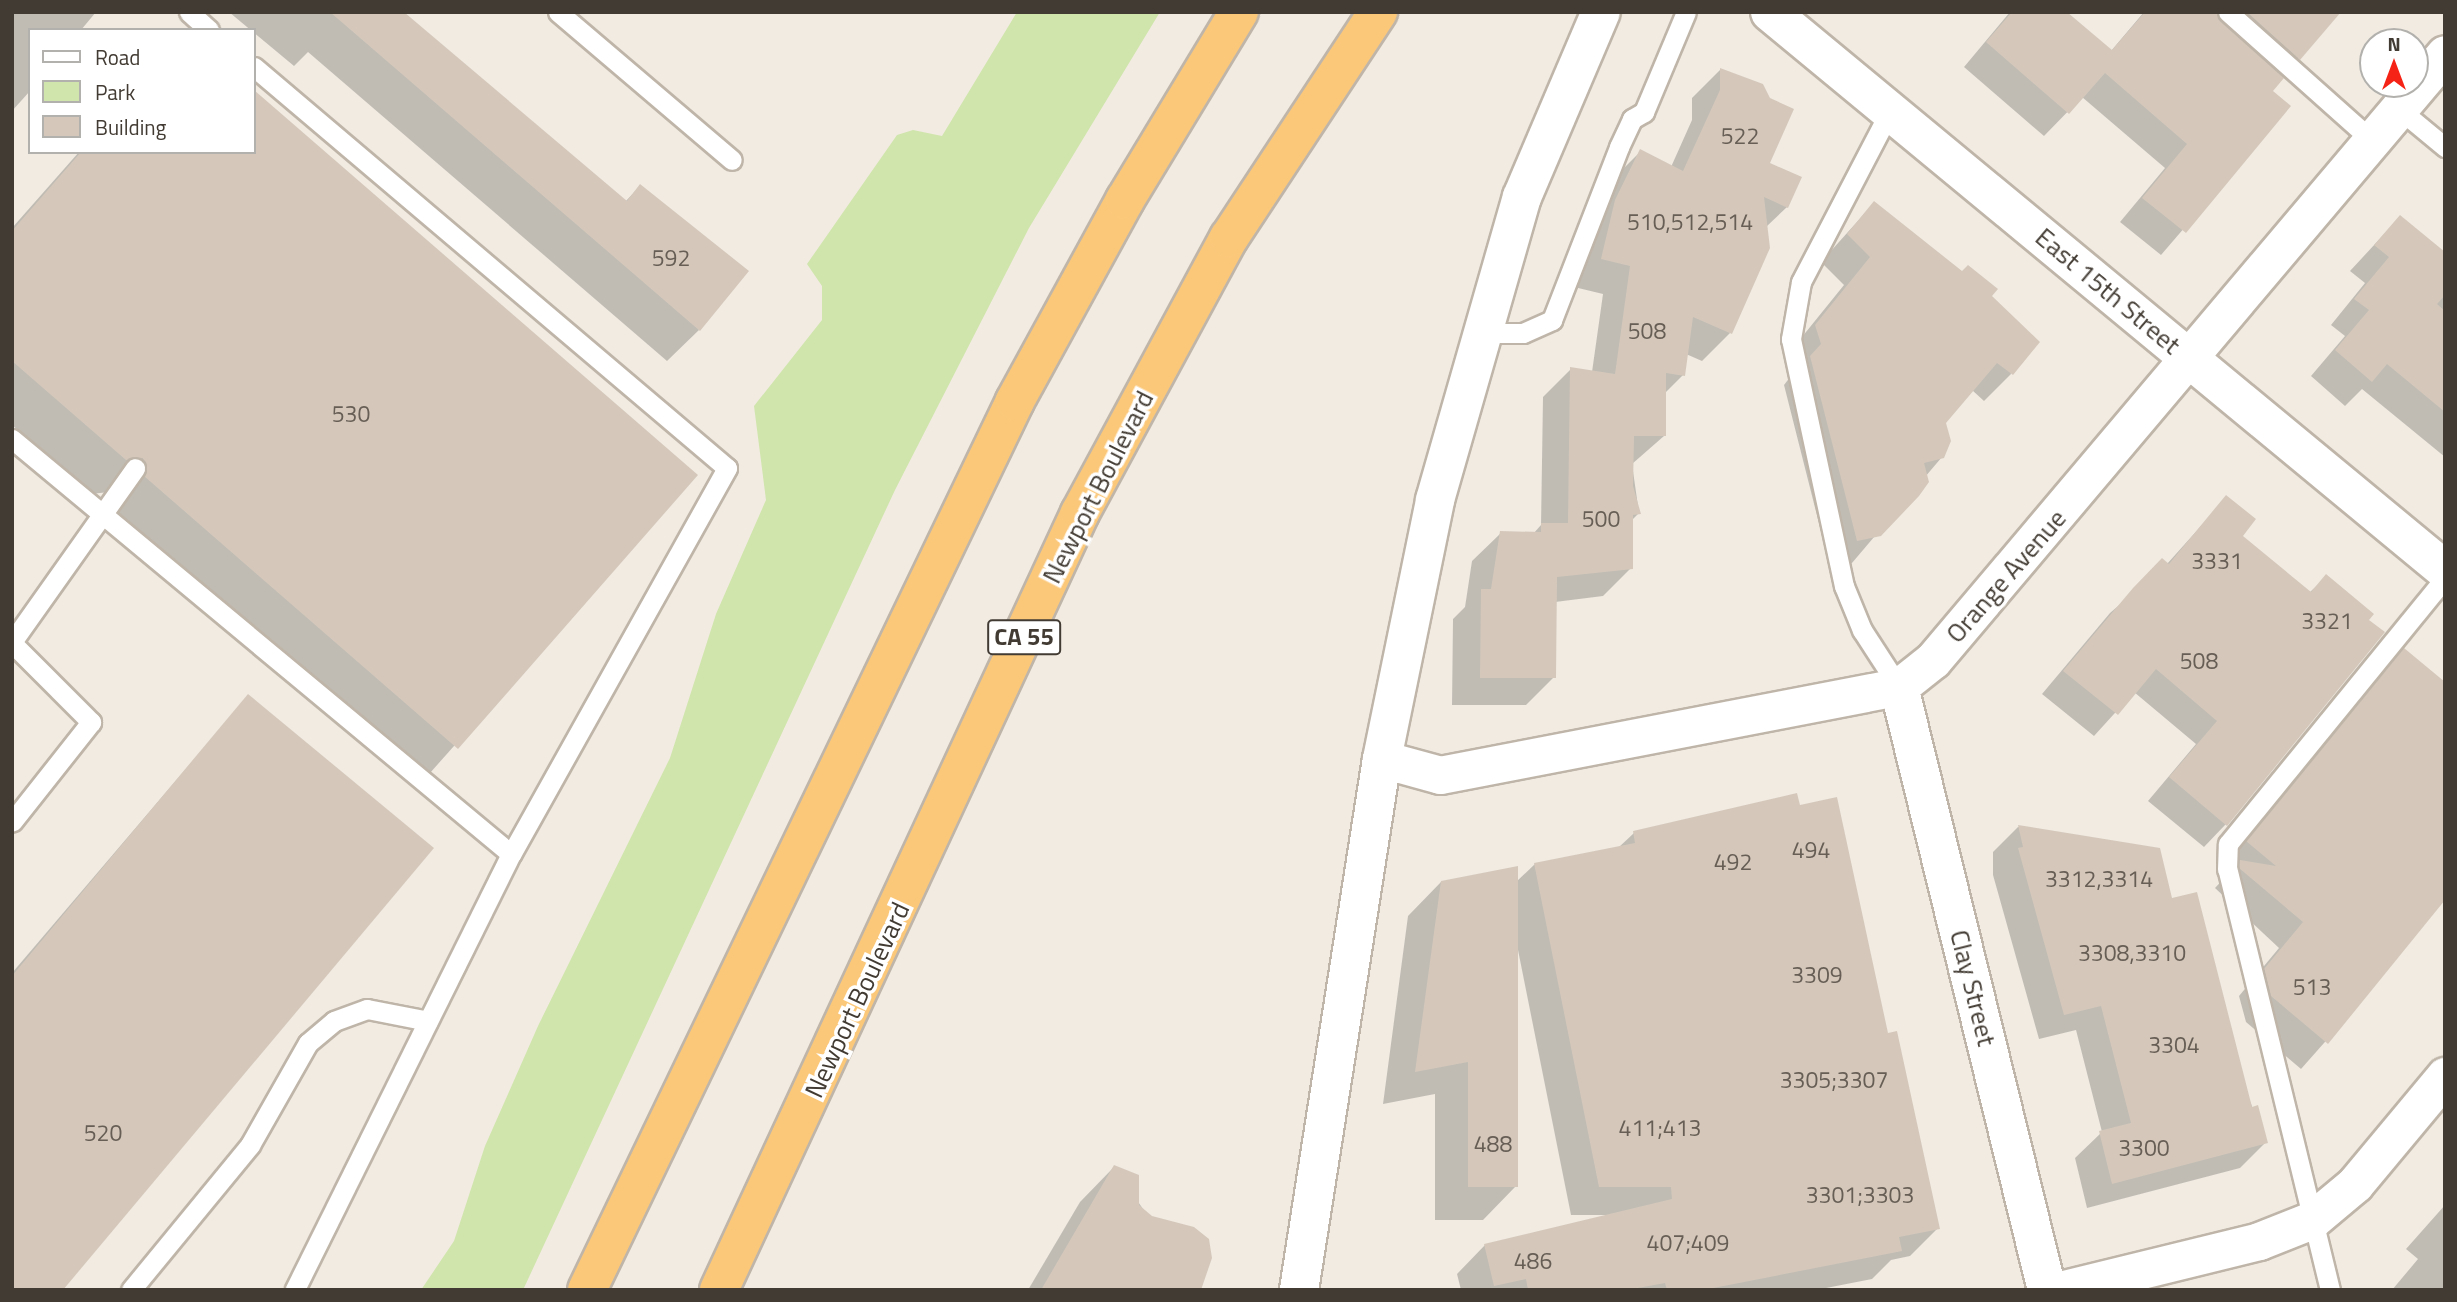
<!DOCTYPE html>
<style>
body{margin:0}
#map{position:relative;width:2457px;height:1302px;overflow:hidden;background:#f1ebe2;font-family:"Titillium Web",sans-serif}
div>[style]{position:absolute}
.green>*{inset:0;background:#d0e5ab}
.shadow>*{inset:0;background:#0003}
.building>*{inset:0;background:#d5c8bb}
.roads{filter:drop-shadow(2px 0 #bfb5a8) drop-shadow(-2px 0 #bfb5a8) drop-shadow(0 2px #bfb5a8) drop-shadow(0 -2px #bfb5a8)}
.service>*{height:19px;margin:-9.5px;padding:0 9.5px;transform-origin:9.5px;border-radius:9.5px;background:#fff}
.minor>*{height:37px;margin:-18.5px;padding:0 18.5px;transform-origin:18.5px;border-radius:18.5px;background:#fff}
.tertiary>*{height:38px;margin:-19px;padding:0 19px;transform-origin:19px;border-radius:19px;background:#fff}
.trunk>*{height:38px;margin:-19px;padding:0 19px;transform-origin:19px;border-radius:19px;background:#fbc87a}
span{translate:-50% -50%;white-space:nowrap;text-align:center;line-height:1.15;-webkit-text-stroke:7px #fff;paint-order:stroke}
.number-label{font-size:23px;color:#675e55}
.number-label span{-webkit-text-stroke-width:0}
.shield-label span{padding:2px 5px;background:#fff;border:2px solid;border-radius:5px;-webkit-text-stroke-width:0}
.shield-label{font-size:24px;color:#423b33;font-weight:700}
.street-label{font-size:26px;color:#423b33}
.frame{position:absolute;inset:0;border:14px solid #423b33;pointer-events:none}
.legend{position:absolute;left:28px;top:28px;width:228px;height:126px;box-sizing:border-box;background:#fff;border:2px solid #b3b1ad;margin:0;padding:9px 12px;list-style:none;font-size:21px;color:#423b33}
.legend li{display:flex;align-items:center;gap:14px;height:35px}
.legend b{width:35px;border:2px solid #b3b1ad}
.north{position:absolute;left:2359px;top:28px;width:70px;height:70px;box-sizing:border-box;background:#fff;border:2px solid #b3b1ad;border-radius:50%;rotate:0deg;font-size:19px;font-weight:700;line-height:28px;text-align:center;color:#423b33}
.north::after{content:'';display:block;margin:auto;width:24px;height:32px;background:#f52315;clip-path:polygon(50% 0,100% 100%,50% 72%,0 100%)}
</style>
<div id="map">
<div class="green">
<i style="clip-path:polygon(1017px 12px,1160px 12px,1029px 228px,895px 490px,523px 1290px,421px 1290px,454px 1241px,485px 1146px,538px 1026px,670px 758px,716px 614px,766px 500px,754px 406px,822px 320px,822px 286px,807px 264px,897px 135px,913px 130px,942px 136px)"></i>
</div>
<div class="shadow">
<i style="clip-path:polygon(12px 12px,96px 12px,81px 30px,30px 30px,30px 91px,12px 111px)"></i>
<i style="clip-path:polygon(229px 12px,401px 12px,625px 202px,640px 186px,699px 330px,667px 361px,308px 52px,294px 66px)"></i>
<i style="clip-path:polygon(2010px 12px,2065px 12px,2111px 51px,2144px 12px,2336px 12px,2271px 91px,2289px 106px,2161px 255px,2120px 222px,2165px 168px,2082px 97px,2044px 136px,1964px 67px)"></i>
<i style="clip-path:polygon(1720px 70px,1787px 207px,1766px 227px,1730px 333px,1702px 361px,1686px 354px,1683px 375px,1664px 394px,1664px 436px,1632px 464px,1639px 513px,1631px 521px,1631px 568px,1603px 596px,1555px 602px,1554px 677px,1526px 705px,1452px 705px,1453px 619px,1465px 607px,1472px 561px,1501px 533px,1533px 534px,1541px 525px,1543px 397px,1571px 369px,1592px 372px,1603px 294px,1574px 287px,1612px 180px,1640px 152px,1671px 167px,1692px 120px,1692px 98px)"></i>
<i style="clip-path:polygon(254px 92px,695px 475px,422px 782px,110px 511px,109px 492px,91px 494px,12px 425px,12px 228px,79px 152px,254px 152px)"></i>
<i style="clip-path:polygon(1874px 203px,1990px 296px,2011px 374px,1984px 401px,1972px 390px,1944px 423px,1942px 457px,1852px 563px,1830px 567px,1784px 385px,1794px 372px,1789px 353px,1844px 285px,1821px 262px)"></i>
<i style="clip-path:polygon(2400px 217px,2445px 254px,2445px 457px,2362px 389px,2345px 406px,2311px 376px,2345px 336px,2331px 325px,2365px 283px,2350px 271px)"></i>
<i style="clip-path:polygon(2227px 497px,2241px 536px,2309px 593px,2326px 577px,2226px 824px,2204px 847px,2148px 801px,2196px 744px,2134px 692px,2094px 736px,2042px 694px,2110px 613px,2167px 564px)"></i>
<i style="clip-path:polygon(2404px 650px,2363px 999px,2301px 1069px,2246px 1022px,2239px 996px,2279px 948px,2215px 888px,2229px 873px,2222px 868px)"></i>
<i style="clip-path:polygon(248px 696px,12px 1290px,12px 973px)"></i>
<i style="clip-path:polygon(2018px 827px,2158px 849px,2171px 900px,2266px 1142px,2240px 1168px,2087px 1208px,2075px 1158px,2102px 1132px,2076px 1030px,2039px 1039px,1993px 875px,1993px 852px)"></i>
<i style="clip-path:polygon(1634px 833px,1886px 1035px,1938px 1228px,1910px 1256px,1891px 1260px,1872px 1279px,1816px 1290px,1461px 1290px,1457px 1274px,1485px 1245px,1610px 1215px,1571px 1215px,1518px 950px,1516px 1186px,1483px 1220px,1435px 1220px,1435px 1094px,1383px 1104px,1408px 916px,1441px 882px,1516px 882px,1535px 864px,1618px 848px)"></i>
<i style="clip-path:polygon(1114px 1167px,1199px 1290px,1028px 1290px,1080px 1202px)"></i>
<i style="clip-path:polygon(2445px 1205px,2445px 1290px,2392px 1290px,2418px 1259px,2406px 1249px)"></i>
</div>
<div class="building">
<i style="clip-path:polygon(330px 12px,404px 12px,627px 201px,640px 184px,749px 271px,700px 331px)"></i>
<i style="clip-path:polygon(2012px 12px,2067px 12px,2112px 50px,2145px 12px,2216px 12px,2284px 78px,2273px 91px,2291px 106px,2186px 233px,2142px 198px,2187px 144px,2105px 73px,2069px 114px,1986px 42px)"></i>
<i style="clip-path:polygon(2247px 12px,2341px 12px,2300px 60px)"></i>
<i style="clip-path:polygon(1720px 68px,1763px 84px,1770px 98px,1794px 109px,1770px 163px,1802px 177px,1788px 208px,1764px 197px,1770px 248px,1732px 334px,1693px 317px,1685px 376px,1666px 373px,1666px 436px,1634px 436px,1633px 486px,1641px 514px,1633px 515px,1633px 569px,1557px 577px,1556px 678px,1480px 678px,1481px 589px,1491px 589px,1500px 531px,1541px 532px,1541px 523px,1568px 523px,1570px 367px,1615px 374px,1630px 266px,1601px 259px,1615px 200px,1640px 149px,1683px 171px,1720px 90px)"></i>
<i style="clip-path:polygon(254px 90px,698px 475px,458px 749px,144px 476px,143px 458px,126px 460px,12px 361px,12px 231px,81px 152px,254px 152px)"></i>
<i style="clip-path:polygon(1874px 201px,1962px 271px,1968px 265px,1998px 289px,1992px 296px,2040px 342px,2013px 375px,1997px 363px,1946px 423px,1951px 441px,1944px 458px,1924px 463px,1929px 482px,1919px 496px,1881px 536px,1857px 541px,1810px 356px,1821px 344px,1815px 325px,1870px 257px,1847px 234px)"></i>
<i style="clip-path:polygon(2400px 215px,2445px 252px,2445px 295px,2437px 304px,2445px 311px,2445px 412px,2387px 364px,2372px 382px,2335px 350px,2369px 310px,2354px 299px,2389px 257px,2374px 245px)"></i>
<i style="clip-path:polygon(2226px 495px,2256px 519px,2243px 536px,2311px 592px,2326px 574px,2374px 614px,2369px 620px,2385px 632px,2227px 826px,2169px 777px,2217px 721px,2156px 669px,2118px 715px,2063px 671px,2133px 588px,2162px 558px,2169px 564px)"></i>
<i style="clip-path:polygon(2404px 648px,2445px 682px,2445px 900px,2328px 1044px,2271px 996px,2264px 969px,2303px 922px,2239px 868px,2240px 860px,2276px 866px,2246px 841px)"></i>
<i style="clip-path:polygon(248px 694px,434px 848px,63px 1290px,12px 1290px,12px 976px)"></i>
<i style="clip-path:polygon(1797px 793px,1800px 805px,1837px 797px,1888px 1033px,1897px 1031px,1940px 1229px,1899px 1237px,1902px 1251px,1703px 1290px,1667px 1290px,1665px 1283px,1627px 1290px,1528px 1290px,1526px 1279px,1494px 1286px,1484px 1244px,1672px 1199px,1671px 1187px,1599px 1187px,1534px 863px,1635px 843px,1633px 831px)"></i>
<i style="clip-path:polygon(2018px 825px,2160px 848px,2172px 898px,2197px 892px,2252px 1107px,2258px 1105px,2268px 1143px,2112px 1184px,2099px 1131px,2131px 1123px,2101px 1006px,2064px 1015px,2018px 848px,2023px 847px)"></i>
<i style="clip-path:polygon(1518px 866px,1518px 1187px,1468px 1187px,1468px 1062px,1415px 1072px,1441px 881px)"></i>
<i style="clip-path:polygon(1114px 1165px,1139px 1175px,1139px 1205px,1152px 1216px,1194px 1227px,1209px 1239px,1212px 1258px,1201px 1290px,1041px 1290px)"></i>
</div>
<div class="roads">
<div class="service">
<i style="left:189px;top:12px;width:27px;rotate:42deg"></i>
<i style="left:558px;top:12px;width:228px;rotate:40.4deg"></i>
<i style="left:2228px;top:12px;width:194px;rotate:41.7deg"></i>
<i style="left:254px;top:67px;width:620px;rotate:40.29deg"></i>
<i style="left:727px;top:468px;width:442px;rotate:119.2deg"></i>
<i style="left:2399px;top:109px;width:60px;rotate:39.6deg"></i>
<i style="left:1890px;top:111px;width:193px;rotate:117.5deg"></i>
<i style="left:1801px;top:282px;width:58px;rotate:100deg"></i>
<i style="left:1791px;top:339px;width:253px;rotate:77.9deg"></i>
<i style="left:1844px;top:586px;width:48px;rotate:67.8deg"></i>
<i style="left:1862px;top:630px;width:68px;rotate:57deg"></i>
<i style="left:1483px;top:333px;width:40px"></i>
<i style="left:1523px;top:333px;width:32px;rotate:-24deg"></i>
<i style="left:1552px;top:320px;width:186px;rotate:-68.8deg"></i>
<i style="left:1619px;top:147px;width:31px;rotate:-65deg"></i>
<i style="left:1632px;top:119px;width:14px;rotate:-30deg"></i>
<i style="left:1644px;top:112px;width:108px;rotate:-67.2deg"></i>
<i style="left:12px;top:439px;width:649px;rotate:39.75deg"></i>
<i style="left:511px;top:854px;width:487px;rotate:116.4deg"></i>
<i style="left:12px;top:642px;width:213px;rotate:-54.7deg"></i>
<i style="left:12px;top:643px;width:112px;rotate:45deg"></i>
<i style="left:91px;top:722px;width:127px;rotate:128.3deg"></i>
<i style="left:131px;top:1290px;width:188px;rotate:-50.6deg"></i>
<i style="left:250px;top:1145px;width:117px;rotate:-60.4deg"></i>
<i style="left:308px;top:1043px;width:34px;rotate:-40deg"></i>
<i style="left:334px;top:1021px;width:35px;rotate:-20deg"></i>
<i style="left:367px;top:1009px;width:62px;rotate:11.1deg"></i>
<i style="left:2330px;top:1290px;width:433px;rotate:-103.7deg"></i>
<i style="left:2227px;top:869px;width:25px;rotate:-88deg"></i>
<i style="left:2228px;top:844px;width:343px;rotate:-50.8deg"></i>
</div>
<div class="minor">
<i style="left:1382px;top:759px;width:60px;rotate:15.4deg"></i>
<i style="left:1440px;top:775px;width:467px;rotate:-10.9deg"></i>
<i style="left:1899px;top:687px;width:43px;rotate:-38.5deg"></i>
<i style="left:1933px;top:660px;width:793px;rotate:-49.81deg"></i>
<i style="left:2060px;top:1290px;width:205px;rotate:-13.8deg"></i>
<i style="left:2259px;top:1241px;width:57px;rotate:-21.6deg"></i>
<i style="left:2312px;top:1220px;width:56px;rotate:-39.9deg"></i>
<i style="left:2355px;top:1184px;width:141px;rotate:-50.2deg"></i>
</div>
<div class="tertiary">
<i style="left:1770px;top:12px;width:876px;rotate:39.58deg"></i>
<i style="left:1899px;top:687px;width:621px;rotate:76.21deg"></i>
<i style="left:1299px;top:1290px;width:537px;rotate:-81.12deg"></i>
<i style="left:1382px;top:759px;width:264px;rotate:-78.4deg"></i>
<i style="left:1435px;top:500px;width:315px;rotate:-74deg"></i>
<i style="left:1522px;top:197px;width:201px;rotate:-66.9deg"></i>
</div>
<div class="trunk">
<i style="left:587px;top:1290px;width:987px;rotate:-64.29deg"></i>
<i style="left:1015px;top:401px;width:229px;rotate:-61.3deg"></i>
<i style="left:1125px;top:200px;width:220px;rotate:-58.8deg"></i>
<i style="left:719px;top:1290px;width:857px;rotate:-65.08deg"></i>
<i style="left:1080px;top:513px;width:313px;rotate:-61.6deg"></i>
<i style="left:1229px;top:238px;width:271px;rotate:-56.6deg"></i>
</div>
</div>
<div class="number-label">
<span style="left:1740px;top:136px">522</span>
<span style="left:1690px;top:222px">510,512,514</span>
<span style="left:671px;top:258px">592</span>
<span style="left:1647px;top:331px">508</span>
<span style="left:351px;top:414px">530</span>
<span style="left:1601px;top:519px">500</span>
<span style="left:2217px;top:561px">3331</span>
<span style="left:2327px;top:621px">3321</span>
<span style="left:2199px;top:661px">508</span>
<span style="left:1811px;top:850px">494</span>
<span style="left:1733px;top:862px">492</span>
<span style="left:2099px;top:879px">3312,3314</span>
<span style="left:2132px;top:953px">3308,3310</span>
<span style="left:1817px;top:975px">3309</span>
<span style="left:2312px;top:987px">513</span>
<span style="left:2174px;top:1045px">3304</span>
<span style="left:1834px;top:1080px">3305;3307</span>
<span style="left:1660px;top:1128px">411;413</span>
<span style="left:103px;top:1133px">520</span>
<span style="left:1493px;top:1144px">488</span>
<span style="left:2144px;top:1148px">3300</span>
<span style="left:1860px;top:1195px">3301;3303</span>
<span style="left:1688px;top:1243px">407;409</span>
<span style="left:1533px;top:1261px">486</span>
</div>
<div class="shield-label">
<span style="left:1024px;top:637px">CA 55</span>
</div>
<div class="street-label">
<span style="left:2108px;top:291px;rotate:40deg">East 15th Street</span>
<span style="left:1098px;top:487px;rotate:-63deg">Newport Boulevard</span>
<span style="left:2006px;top:576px;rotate:-49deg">Orange Avenue</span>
<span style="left:1973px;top:988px;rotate:76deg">Clay Street</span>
<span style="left:857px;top:1000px;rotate:-65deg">Newport Boulevard</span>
</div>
<div class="frame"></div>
<ul class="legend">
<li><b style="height:9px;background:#fff"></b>Road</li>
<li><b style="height:19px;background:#d0e5ab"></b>Park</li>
<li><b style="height:19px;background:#d5c8bb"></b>Building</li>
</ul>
<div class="north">N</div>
</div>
